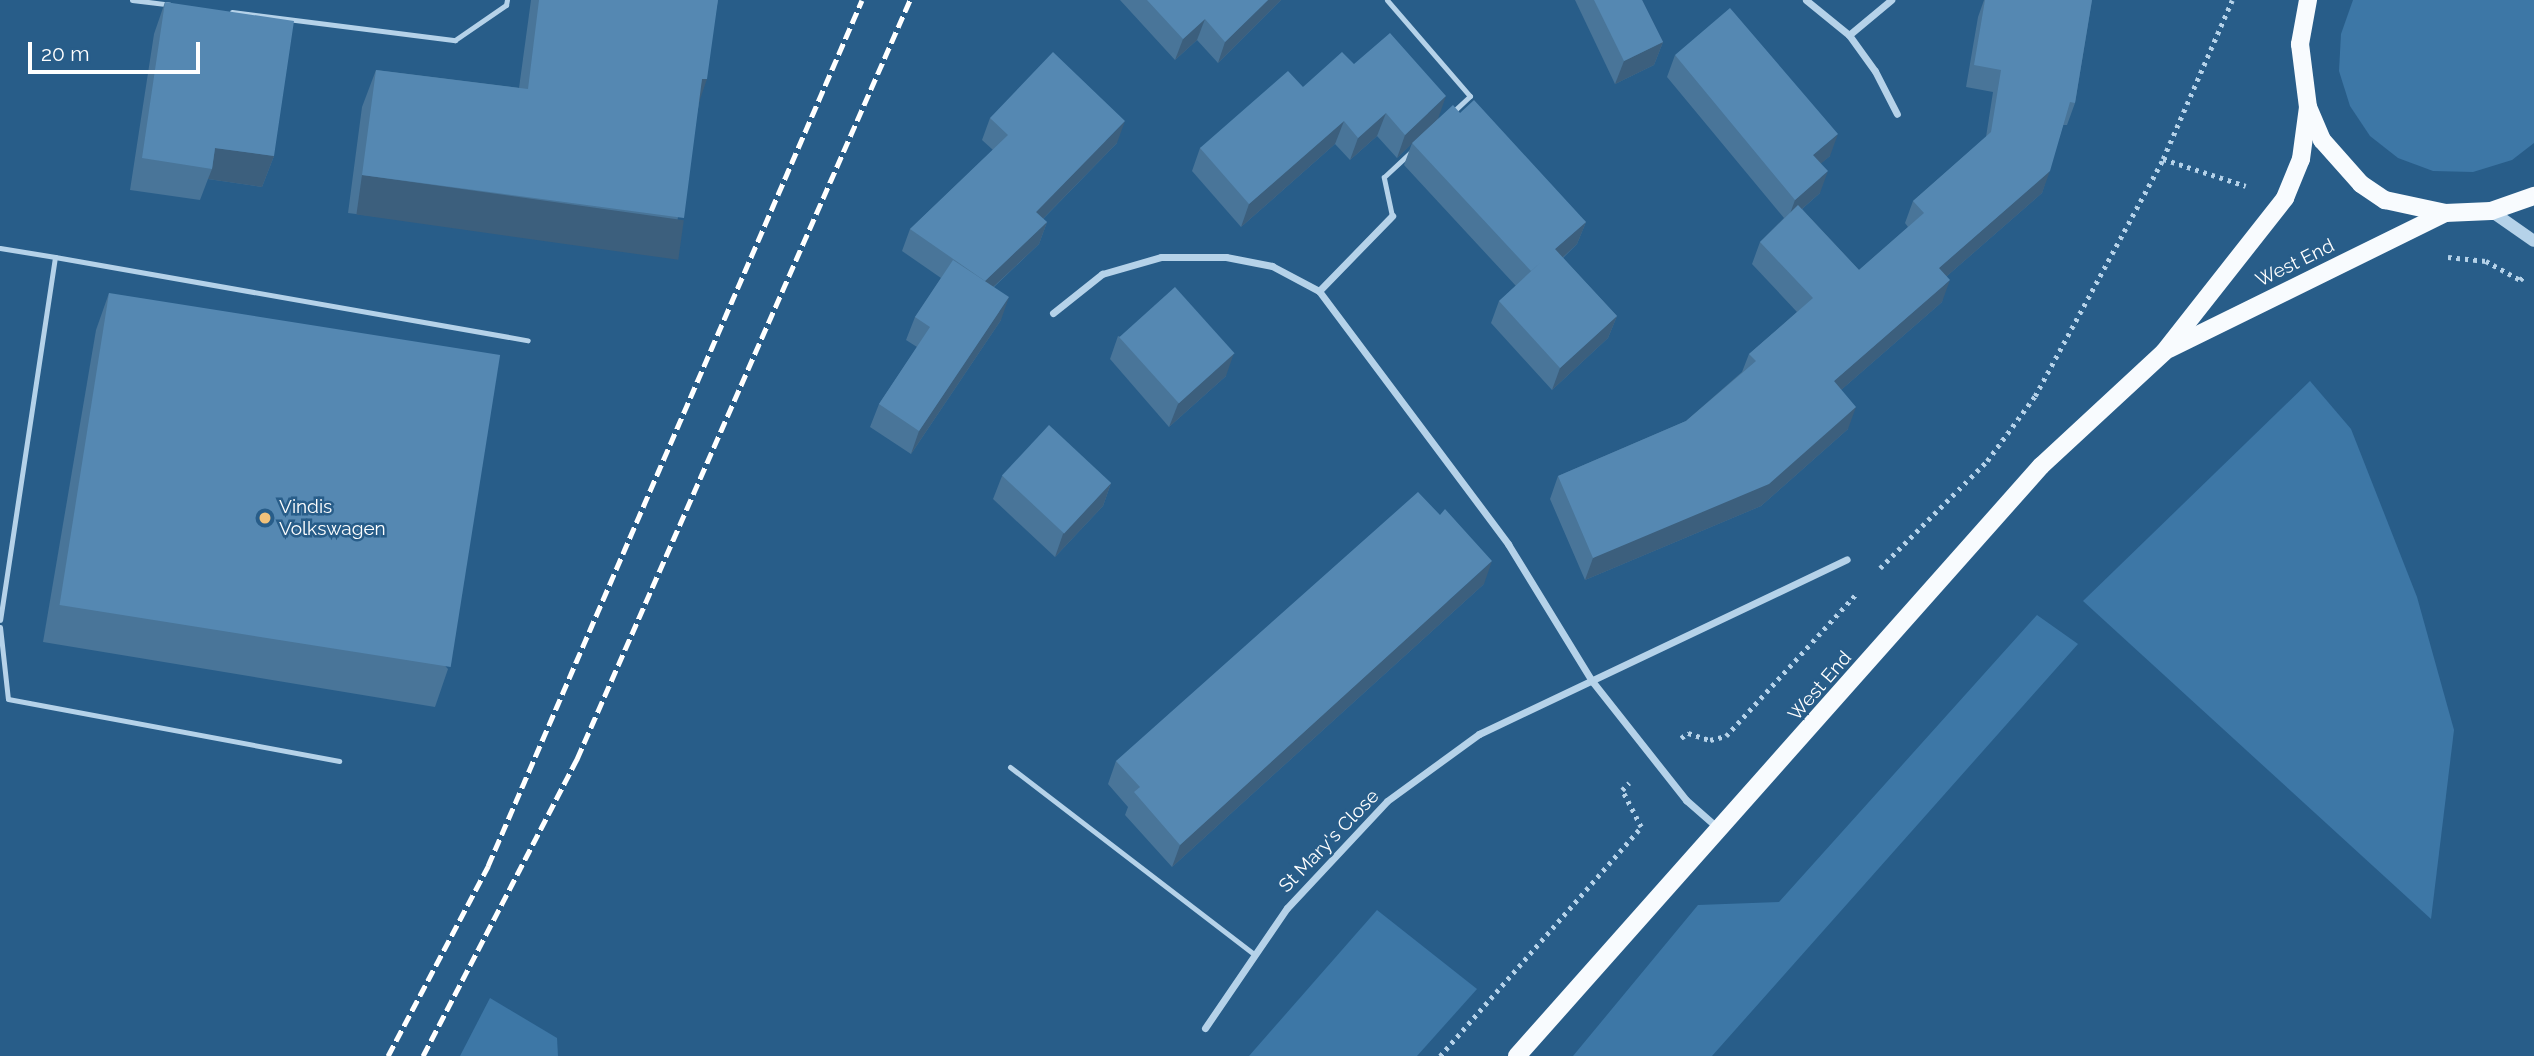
<!DOCTYPE html>
<style>
body{margin:0}
#map{position:relative;width:2534px;height:1056px;overflow:hidden;background:#285d89;font-family:Raleway,sans-serif}
div>[style]{position:absolute}
.green>*{inset:0;background:#3d77a6}
.path>*{height:4.5px;margin-top:-2.25px;transform-origin:0;background:repeating-linear-gradient(90deg,#b5d2e9 0 3.5px,transparent 0 8.5px)}
.service>*{height:5px;margin:-2.5px;padding:0 2.5px;transform-origin:2.5px;border-radius:2.5px;background:#b5d2e9}
.minor>*{height:7px;margin:-3.5px;padding:0 3.5px;transform-origin:3.5px;border-radius:3.5px;background:#b5d2e9}
.tertiary>*{height:12px;margin:-6px;padding:0 6px;transform-origin:6px;border-radius:6px;background:#b5d2e9}
.primary>*{height:18px;margin:-9px;padding:0 9px;transform-origin:9px;border-radius:9px;background:#f8fbfe}
.rail>*{height:5px;margin-top:-2.5px;transform-origin:0;background:repeating-linear-gradient(90deg,#fff 0 12px,transparent 0 17px)}
.wall>*{inset:0;background:#497599}
.shaded-wall>*{inset:0;background:#3c5f7d;transform-origin:0 0}
.building>*{inset:0;background:#5588b2;transform-origin:0 0}
.dots>*{width:19px;height:19px;translate:-50% -50%;box-sizing:border-box;border:4px solid #285d89;border-radius:50%}
span{translate:-50% -50%;white-space:nowrap;text-align:center;line-height:1.15;-webkit-text-stroke:5px #285d89;paint-order:stroke}
.street-label{font-size:19px;color:#fff}
.poi-label{font-size:19px;color:#fff}
.left{translate:0 -50%;text-align:left}
.scale{position:absolute;left:28px;top:42px;width:172px;height:32px;box-sizing:border-box;border:4px solid #fff;border-top:0;padding-left:9px;font-size:21px;line-height:24px;white-space:nowrap;color:#fff;-webkit-text-stroke:5px #285d89;paint-order:stroke}
</style>
<div id="map">
<div class="green">
<i style="clip-path:polygon(2353px 0,2534px 0,2534px 143px,2512px 160px,2473px 172px,2433px 171px,2398px 158px,2370px 136px,2350px 106px,2339px 71px,2341px 34px)"></i>
<i style="clip-path:polygon(2310px 381px,2351px 429px,2417px 597px,2454px 730px,2431px 919px,2083px 601px)"></i>
<i style="clip-path:polygon(2037px 615px,2078px 644px,1712px 1056px,1573px 1056px,1698px 905px,1779px 902px)"></i>
<i style="clip-path:polygon(1377px 910px,1477px 989px,1417px 1056px,1249px 1056px)"></i>
<i style="clip-path:polygon(490px 998px,557px 1038px,558px 1056px,460px 1056px)"></i>
</div>
<div class="path">
<i style="left:2163px;top:159px;width:87px;rotate:18deg"></i>
<i style="left:2448px;top:257px;width:38px;rotate:6deg"></i>
<i style="left:2486px;top:261px;width:39px;rotate:29deg"></i>
<i style="left:2520px;top:280px;width:6px;rotate:-45deg"></i>
<i style="left:1880px;top:568px;width:151px;rotate:-45deg"></i>
<i style="left:1987px;top:461px;width:81px;rotate:-53.6deg"></i>
<i style="left:2035px;top:396px;width:269px;rotate:-61.6deg"></i>
<i style="left:2163px;top:159px;width:173px;rotate:-66.5deg"></i>
<i style="left:1681px;top:738px;width:9px;rotate:-36deg"></i>
<i style="left:1688px;top:733px;width:23px;rotate:18deg"></i>
<i style="left:1710px;top:740px;width:16px;rotate:-14deg"></i>
<i style="left:1726px;top:736px;width:191px;rotate:-47.5deg"></i>
<i style="left:1440px;top:1056px;width:305px;rotate:-48.7deg"></i>
<i style="left:1641px;top:827px;width:42px;rotate:-117.2deg"></i>
<i style="left:1622px;top:790px;width:10px;rotate:-45deg"></i>
</div>
<div class="service">
<i style="left:132px;top:0;width:38px;rotate:7deg"></i>
<i style="left:1387px;top:0;width:127px;rotate:49.2deg"></i>
<i style="left:1470px;top:96px;width:25px;rotate:137deg"></i>
<i style="left:232px;top:12px;width:225px;rotate:7.2deg"></i>
<i style="left:455px;top:40px;width:62px;rotate:-34.5deg"></i>
<i style="left:506px;top:5px;width:5px;rotate:-79deg"></i>
<i style="left:1392px;top:216px;width:40px;rotate:-102deg"></i>
<i style="left:1384px;top:177px;width:38px;rotate:-43deg"></i>
<i style="left:0;top:248px;width:56px;rotate:9.3deg"></i>
<i style="left:55px;top:257px;width:367px;rotate:98.6deg"></i>
<i style="left:55px;top:257px;width:480px;rotate:10deg"></i>
<i style="left:0;top:627px;width:72px;rotate:83.7deg"></i>
<i style="left:8px;top:699px;width:337px;rotate:10.6deg"></i>
<i style="left:1010px;top:767px;width:309px;rotate:37.5deg"></i>
</div>
<div class="minor">
<i style="left:1806px;top:0;width:55px;rotate:39.1deg"></i>
<i style="left:1849px;top:35px;width:44px;rotate:54.2deg"></i>
<i style="left:1875px;top:71px;width:48px;rotate:62.9deg"></i>
<i style="left:1849px;top:35px;width:55px;rotate:-39.8deg"></i>
<i style="left:1319px;top:291px;width:105px;rotate:-45.8deg"></i>
<i style="left:1053px;top:313px;width:63px;rotate:-38.5deg"></i>
<i style="left:1102px;top:274px;width:61px;rotate:-16.1deg"></i>
<i style="left:1161px;top:257px;width:65px"></i>
<i style="left:1226px;top:257px;width:47px;rotate:11.1deg"></i>
<i style="left:1272px;top:266px;width:53px;rotate:28deg"></i>
<i style="left:1319px;top:291px;width:316px;rotate:53.2deg"></i>
<i style="left:1508px;top:544px;width:161px;rotate:58.5deg"></i>
<i style="left:1592px;top:681px;width:152px;rotate:51.7deg"></i>
<i style="left:1686px;top:800px;width:43px;rotate:41.2deg"></i>
<i style="left:1205px;top:1028px;width:145px;rotate:-55.7deg"></i>
<i style="left:1287px;top:908px;width:146px;rotate:-46.9deg"></i>
<i style="left:1387px;top:801px;width:114px;rotate:-36.1deg"></i>
<i style="left:1479px;top:734px;width:407px;rotate:-25.4deg"></i>
</div>
<div class="tertiary">
<i style="left:2491px;top:211px;width:52px;rotate:34.9deg"></i>
</div>
<div class="primary">
<i style="left:2308px;top:0;width:45px;rotate:100.3deg"></i>
<i style="left:2300px;top:44px;width:64px;rotate:82.8deg"></i>
<i style="left:2308px;top:107px;width:36px;rotate:67deg"></i>
<i style="left:2322px;top:140px;width:59px;rotate:48.4deg"></i>
<i style="left:2361px;top:184px;width:29px;rotate:34deg"></i>
<i style="left:2385px;top:200px;width:61px;rotate:12.2deg"></i>
<i style="left:2445px;top:213px;width:46px;rotate:-2.5deg"></i>
<i style="left:2491px;top:211px;width:46px;rotate:-19.2deg"></i>
<i style="left:2169px;top:349px;width:308px;rotate:-26.2deg"></i>
<i style="left:1517px;top:1056px;width:789px;rotate:-48.39deg"></i>
<i style="left:2041px;top:466px;width:168px;rotate:-42.8deg"></i>
<i style="left:2164px;top:352px;width:196px;rotate:-51.8deg"></i>
<i style="left:2285px;top:198px;width:42px;rotate:-67.7deg"></i>
<i style="left:2301px;top:159px;width:52px;rotate:-82.3deg"></i>
</div>
<div class="rail">
<i style="left:388px;top:1056px;width:215px;rotate:-62.2deg"></i>
<i style="left:488px;top:866px;width:943px;rotate:-66.64deg"></i>
<i style="left:423px;top:1056px;width:335px;rotate:-62.6deg"></i>
<i style="left:577px;top:759px;width:829px;rotate:-66.31deg"></i>
</div>
<div class="wall">
<i style="clip-path:polygon(531px 0,718px 0,671px 255px,348px 213px,362px 107px,376px 70px,519px 88px)"></i>
<i style="clip-path:polygon(1120px 0,1281px 0,1218px 63px,1197px 40px,1175px 60px)"></i>
<i style="clip-path:polygon(1575px 0,1642px 0,1663px 42px,1654px 65px,1615px 84px)"></i>
<i style="clip-path:polygon(1984px 0,2092px 0,2075px 103px,2067px 125px,2063px 125px,2042px 193px,1947px 276px,1942px 302px,1841px 390px,1848px 429px,1761px 506px,1585px 580px,1550px 499px,1558px 476px,1686px 421px,1742px 372px,1749px 354px,1797px 312px,1752px 264px,1760px 242px,1784px 218px,1667px 77px,1675px 55px,1830px 156px,1821px 163px,1820px 193px,1802px 209px,1859px 270px,1908px 227px,1905px 223px,1913px 201px,1986px 137px,1993px 92px,1966px 87px,1978px 17px)"></i>
<i style="clip-path:polygon(165px 2px,274px 156px,262px 187px,208px 179px,200px 200px,130px 190px,154px 34px)"></i>
<i style="clip-path:polygon(1354px 64px,1438px 119px,1460px 113px,1586px 222px,1577px 244px,1563px 258px,1617px 316px,1608px 338px,1552px 390px,1491px 323px,1499px 301px,1516px 286px,1404px 165px,1412px 143px,1397px 158px,1377px 136px,1350px 160px,1335px 144px,1241px 227px,1192px 171px,1200px 148px,1303px 87px)"></i>
<i style="clip-path:polygon(990px 118px,1117px 143px,1043px 219px,1047px 222px,1039px 244px,994px 287px,1001px 320px,911px 454px,870px 427px,879px 404px,917px 347px,906px 340px,915px 317px,941px 278px,902px 251px,910px 229px,993px 150px,982px 140px)"></i>
<i style="clip-path:polygon(109px 293px,448px 669px,435px 707px,43px 642px,96px 330px)"></i>
<i style="clip-path:polygon(1118px 336px,1226px 376px,1169px 427px,1110px 359px)"></i>
<i style="clip-path:polygon(1002px 476px,1111px 483px,1103px 506px,1055px 557px,993px 499px)"></i>
<i style="clip-path:polygon(1484px 584px,1172px 867px,1125px 815px,1128px 807px,1108px 784px,1116px 761px)"></i>
</div>
<div class="shaded-wall">
<i style="clip-path:polygon(1268px 0,1281px 0,1218px 63px,1225px 42px)"></i>
<i style="clip-path:polygon(1205px 19px,1197px 40px,1175px 60px,1183px 39px)"></i>
<i style="clip-path:polygon(1663px 42px,1654px 65px,1615px 84px,1624px 61px)"></i>
<i style="clip-path:polygon(702px 79px,707px 79px,694px 117px)"></i>
<i style="clip-path:polygon(1446px 96px,1438px 119px,1397px 158px,1405px 135px)"></i>
<i style="clip-path:polygon(1386px 113px,1377px 136px,1350px 160px,1358px 138px)"></i>
<i style="clip-path:polygon(1125px 121px,1117px 143px,1028px 234px,1036px 212px)"></i>
<i style="clip-path:polygon(1344px 121px,1335px 144px,1241px 227px,1249px 204px)"></i>
<i style="clip-path:polygon(1838px 134px,1830px 156px,1805px 177px,1813px 155px)"></i>
<i style="clip-path:polygon(215px 148px,274px 156px,262px 187px,208px 179px,212px 169px)"></i>
<i style="clip-path:polygon(1828px 171px,1820px 193px,1787px 222px,1795px 200px)"></i>
<i style="clip-path:polygon(2050px 171px,2042px 193px,1931px 290px,1939px 268px)"></i>
<i style="left:362px;top:175px;width:325px;height:40px;rotate:8deg"></i>
<i style="clip-path:polygon(1047px 222px,1039px 244px,977px 302px,985px 281px)"></i>
<i style="clip-path:polygon(1586px 222px,1577px 244px,1547px 272px,1555px 249px)"></i>
<i style="clip-path:polygon(1950px 280px,1942px 302px,1825px 404px,1834px 381px)"></i>
<i style="clip-path:polygon(1009px 297px,1001px 320px,911px 454px,919px 431px)"></i>
<i style="clip-path:polygon(1617px 316px,1608px 338px,1552px 390px,1560px 368px)"></i>
<i style="clip-path:polygon(1234px 353px,1226px 376px,1169px 427px,1178px 404px)"></i>
<i style="clip-path:polygon(1856px 407px,1848px 429px,1761px 506px,1585px 580px,1593px 558px)"></i>
<i style="clip-path:polygon(1111px 483px,1103px 506px,1055px 557px,1063px 534px)"></i>
<i style="clip-path:polygon(1492px 561px,1484px 584px,1172px 867px,1180px 845px)"></i>
</div>
<div class="building">
<i style="clip-path:polygon(539px 0,718px 0,707px 79px,702px 79px,684px 218px,362px 175px,376px 70px,528px 89px)"></i>
<i style="clip-path:polygon(1147px 0,1268px 0,1225px 42px,1205px 19px,1183px 39px)"></i>
<i style="clip-path:polygon(1594px 0,1642px 0,1663px 42px,1624px 61px)"></i>
<i style="clip-path:polygon(1985px 0,2092px 0,2075px 103px,2070px 102px,2050px 171px,1939px 268px,1950px 280px,1834px 381px,1856px 407px,1769px 484px,1593px 558px,1558px 476px,1686px 421px,1756px 361px,1749px 354px,1813px 298px,1760px 242px,1798px 205px,1859px 270px,1924px 213px,1913px 201px,1991px 132px,2001px 70px,1974px 65px)"></i>
<i style="clip-path:polygon(165px 2px,294px 21px,274px 156px,215px 148px,212px 169px,142px 158px)"></i>
<i style="clip-path:polygon(1730px 8px,1838px 134px,1813px 155px,1828px 171px,1795px 200px,1675px 55px)"></i>
<i style="clip-path:polygon(1390px 33px,1446px 96px,1405px 135px,1386px 113px,1358px 138px,1344px 121px,1249px 204px,1200px 148px,1288px 71px,1303px 87px,1342px 52px,1354px 64px)"></i>
<i style="clip-path:polygon(1053px 52px,1125px 121px,1036px 212px,1047px 222px,985px 281px,910px 229px,1008px 135px,990px 118px)"></i>
<i style="clip-path:polygon(1474px 100px,1586px 222px,1555px 249px,1617px 316px,1560px 368px,1499px 301px,1542px 261px,1531px 271px,1412px 143px,1453px 105px,1460px 113px)"></i>
<i style="clip-path:polygon(953px 260px,1009px 297px,919px 431px,879px 404px,930px 327px,915px 317px)"></i>
<i style="left:1175px;top:287px;width:89px;height:75px;rotate:48deg"></i>
<i style="left:109px;top:293px;width:396px;height:316px;rotate:9deg"></i>
<i style="left:1049px;top:425px;width:85px;height:69px;rotate:43deg"></i>
<i style="clip-path:polygon(1418px 492px,1440px 515px,1445px 509px,1492px 561px,1180px 845px,1134px 792px,1140px 787px,1116px 761px)"></i>
</div>
<div class="dots">
<i style="left:265px;top:518px;background:#f1c27b"></i>
</div>
<div class="street-label">
<span style="left:2295px;top:263px;rotate:-26deg">West End</span>
<span style="left:1820px;top:686px;rotate:-49deg">West End</span>
<span style="left:1329px;top:841px;rotate:-46deg">St Mary's Close</span>
</div>
<div class="poi-label">
<span class="left" style="left:279px;top:518px">Vindis<br>Volkswagen</span>
</div>
<div class="scale">20 m</div>
</div>
